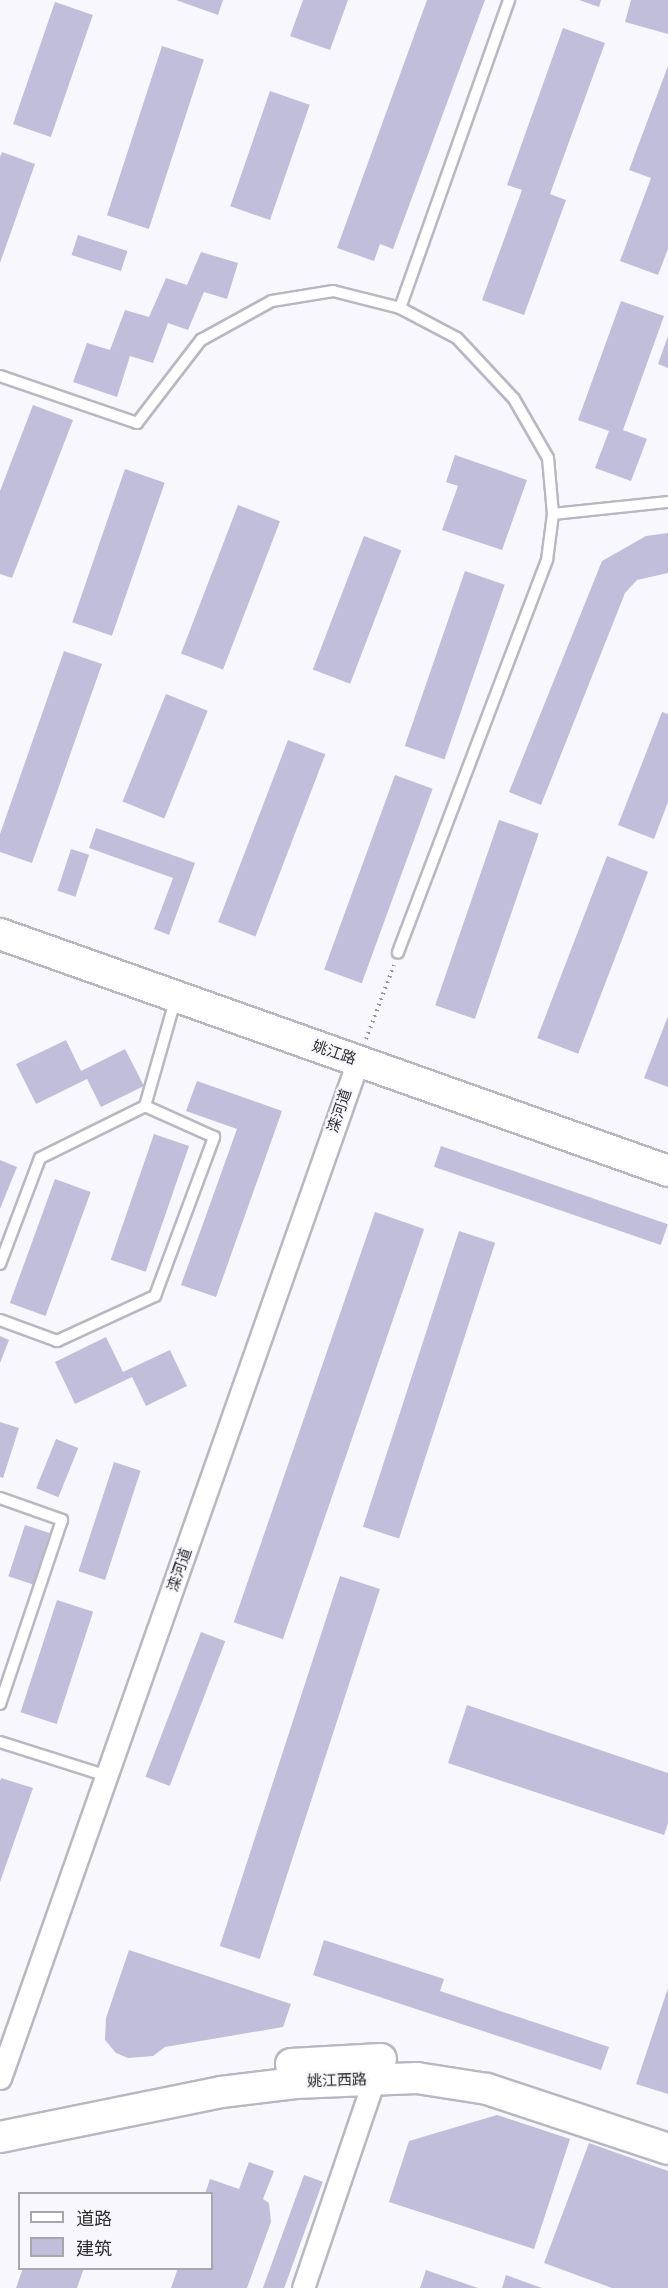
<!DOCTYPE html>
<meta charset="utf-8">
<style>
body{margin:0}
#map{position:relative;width:668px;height:2288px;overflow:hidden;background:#f8f7fe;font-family:"Varela Round","Noto Sans SC",sans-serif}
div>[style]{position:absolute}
.building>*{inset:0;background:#c1bedb;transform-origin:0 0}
.path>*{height:4px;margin-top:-2px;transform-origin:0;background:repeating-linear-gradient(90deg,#949399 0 1.5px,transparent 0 6px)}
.roads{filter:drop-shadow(2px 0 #b8b8c2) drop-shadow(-2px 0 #b8b8c2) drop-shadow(0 2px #b8b8c2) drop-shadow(0 -2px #b8b8c2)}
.lane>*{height:10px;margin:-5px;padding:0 5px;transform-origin:5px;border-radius:5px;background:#fff}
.street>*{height:21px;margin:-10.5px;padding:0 10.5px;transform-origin:10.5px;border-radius:10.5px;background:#fff}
.secondary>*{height:30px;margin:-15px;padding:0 15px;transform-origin:15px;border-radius:15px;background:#fff}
span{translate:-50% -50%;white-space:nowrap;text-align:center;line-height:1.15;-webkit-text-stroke:4.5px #f8f7fe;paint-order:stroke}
.street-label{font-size:15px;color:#2d2d31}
.legend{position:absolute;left:18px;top:2192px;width:195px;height:78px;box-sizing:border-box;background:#f8f7fe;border:2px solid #a7a6ac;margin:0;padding:8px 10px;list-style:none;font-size:18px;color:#2d2d31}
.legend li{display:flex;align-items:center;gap:12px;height:30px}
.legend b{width:30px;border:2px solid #a7a6ac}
</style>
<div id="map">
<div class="building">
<i style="clip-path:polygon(176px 0,223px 0,218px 15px)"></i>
<i style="clip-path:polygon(303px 0,348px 0,330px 50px,290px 36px)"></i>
<i style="clip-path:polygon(427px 0,485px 0,393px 249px,380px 244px,374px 261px,337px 248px)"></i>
<i style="clip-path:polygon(579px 0,601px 0,599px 7px)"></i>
<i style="clip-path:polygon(631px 0,668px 0,668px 34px,625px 22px)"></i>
<i style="left:55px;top:2px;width:40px;height:129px;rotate:19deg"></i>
<i style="clip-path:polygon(563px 28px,605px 43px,550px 194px,566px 200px,524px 315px,482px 300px,522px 190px,507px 185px)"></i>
<i style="left:162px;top:46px;width:44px;height:178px;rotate:18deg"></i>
<i style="clip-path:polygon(668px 66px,668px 249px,658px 275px,620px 261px,651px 178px,629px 170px)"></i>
<i style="left:270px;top:91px;width:42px;height:122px;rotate:19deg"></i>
<i style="clip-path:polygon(2px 152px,35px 164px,0 263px,0 157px)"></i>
<i style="left:78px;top:235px;width:52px;height:21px;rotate:18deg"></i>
<i style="clip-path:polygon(201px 252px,238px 263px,227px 299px,204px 292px,188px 330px,168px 323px,153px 363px,130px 356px,117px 397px,73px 382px,87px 343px,110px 350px,125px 310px,149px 317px,166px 278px,187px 285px)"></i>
<i style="clip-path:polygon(621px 301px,664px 316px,623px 430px,647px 439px,631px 481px,595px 468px,609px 431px,578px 420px)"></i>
<i style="clip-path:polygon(668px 336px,668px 368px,658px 364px)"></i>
<i style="clip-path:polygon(33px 405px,73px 420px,12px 578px,0 574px,0 491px)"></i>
<i style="clip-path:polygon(455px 455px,527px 480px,502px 550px,442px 530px,458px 486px,446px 482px)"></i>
<i style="left:125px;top:469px;width:42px;height:162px;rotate:19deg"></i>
<i style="left:238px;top:505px;width:45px;height:159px;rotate:21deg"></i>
<i style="clip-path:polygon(668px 533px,668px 573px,637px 580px,625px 593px,541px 805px,509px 792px,602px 561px,646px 536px)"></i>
<i style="left:364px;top:536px;width:40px;height:143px;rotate:21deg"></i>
<i style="left:465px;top:571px;width:42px;height:185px;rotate:19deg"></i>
<i style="clip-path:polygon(64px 651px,102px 664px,32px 863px,0 852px,0 834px)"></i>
<i style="left:166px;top:694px;width:45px;height:116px;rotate:22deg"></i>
<i style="clip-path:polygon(662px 712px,668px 714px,668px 802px,654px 839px,618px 825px)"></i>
<i style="left:288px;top:740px;width:40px;height:195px;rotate:21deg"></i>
<i style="left:395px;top:775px;width:40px;height:207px;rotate:20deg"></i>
<i style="left:499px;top:820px;width:42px;height:196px;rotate:19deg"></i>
<i style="clip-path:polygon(96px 828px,195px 863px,169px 935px,154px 929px,173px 878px,89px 848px)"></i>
<i style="left:71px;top:849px;width:19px;height:44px;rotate:18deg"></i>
<i style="left:607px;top:856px;width:44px;height:195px;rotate:21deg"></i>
<i style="clip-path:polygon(668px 1016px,668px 1087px,644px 1078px)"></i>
<i style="clip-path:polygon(66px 1040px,81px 1071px,125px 1049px,144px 1086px,101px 1107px,87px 1079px,36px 1104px,16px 1064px)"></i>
<i style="clip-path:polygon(197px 1081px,282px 1111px,216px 1297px,181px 1285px,237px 1129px,186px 1111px)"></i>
<i style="left:154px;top:1134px;width:37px;height:133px;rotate:19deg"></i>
<i style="left:441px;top:1146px;width:240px;height:22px;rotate:19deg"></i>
<i style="clip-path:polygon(0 1160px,17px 1167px,0 1209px)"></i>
<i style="left:55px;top:1179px;width:38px;height:132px;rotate:20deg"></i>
<i style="left:375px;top:1212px;width:52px;height:434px;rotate:19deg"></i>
<i style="left:459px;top:1231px;width:38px;height:311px;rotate:18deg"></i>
<i style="clip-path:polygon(0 1336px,9px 1340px,0 1363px)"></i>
<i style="clip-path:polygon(106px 1337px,123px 1372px,170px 1350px,187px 1386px,146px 1406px,132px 1377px,75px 1404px,55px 1362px)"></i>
<i style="clip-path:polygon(0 1422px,19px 1428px,3px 1478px,0 1477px)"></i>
<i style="left:56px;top:1439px;width:24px;height:53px;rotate:22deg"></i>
<i style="left:114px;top:1462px;width:28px;height:115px;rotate:18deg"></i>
<i style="left:25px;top:1525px;width:26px;height:54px;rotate:18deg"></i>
<i style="left:340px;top:1576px;width:42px;height:389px;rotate:18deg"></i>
<i style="left:57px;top:1600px;width:38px;height:118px;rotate:18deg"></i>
<i style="left:201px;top:1632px;width:26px;height:155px;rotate:21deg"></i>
<i style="clip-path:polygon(467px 1705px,668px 1773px,668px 1823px,664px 1835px,448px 1763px)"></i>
<i style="clip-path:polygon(1px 1778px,33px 1788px,0 1882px,0 1781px)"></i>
<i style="clip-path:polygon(324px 1940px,444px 1979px,440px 1991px,609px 2047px,601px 2070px,313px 1975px)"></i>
<i style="clip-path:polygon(129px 1950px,291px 2004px,283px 2027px,165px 2047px,153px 2056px,128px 2058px,116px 2053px,105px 2040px,106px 2018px)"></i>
<i style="clip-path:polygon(668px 1988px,668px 2094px,636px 2084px)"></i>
<i style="clip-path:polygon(497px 2115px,570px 2139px,534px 2249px,389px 2202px,409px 2141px)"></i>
<i style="clip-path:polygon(589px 2143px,668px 2171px,668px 2288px,612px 2288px,544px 2263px)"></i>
<i style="clip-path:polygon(249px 2162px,274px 2171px,263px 2199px,269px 2203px,271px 2222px,247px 2288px,171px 2288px,178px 2268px,212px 2268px,212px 2194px,205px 2194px,210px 2179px,239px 2189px)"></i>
<i style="left:304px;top:2175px;width:20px;height:120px;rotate:20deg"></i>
<i style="clip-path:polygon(23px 2268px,84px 2268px,77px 2288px,16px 2288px)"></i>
<i style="clip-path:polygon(426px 2270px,478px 2288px,420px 2288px)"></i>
<i style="clip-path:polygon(506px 2275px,542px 2288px,502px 2288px)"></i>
</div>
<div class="path">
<i style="left:366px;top:1039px;width:79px;rotate:-69.3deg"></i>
</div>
<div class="roads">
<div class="lane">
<i style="left:400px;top:308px;width:327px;rotate:-70.5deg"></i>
<i style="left:0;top:376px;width:145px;rotate:18.9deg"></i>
<i style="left:137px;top:423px;width:105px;rotate:-52.4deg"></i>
<i style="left:201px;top:340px;width:81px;rotate:-28.8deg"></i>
<i style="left:272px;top:301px;width:62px;rotate:-9.3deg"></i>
<i style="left:333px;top:291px;width:69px;rotate:14.2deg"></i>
<i style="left:400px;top:308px;width:64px;rotate:27.8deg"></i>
<i style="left:457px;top:338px;width:83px;rotate:46.9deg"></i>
<i style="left:514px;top:399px;width:68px;rotate:60deg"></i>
<i style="left:548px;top:458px;width:56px;rotate:84.9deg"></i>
<i style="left:553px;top:514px;width:46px;rotate:97.4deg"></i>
<i style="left:547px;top:560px;width:420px;rotate:110.8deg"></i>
<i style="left:553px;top:514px;width:116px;rotate:-6deg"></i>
<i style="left:0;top:1264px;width:113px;rotate:-69.3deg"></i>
<i style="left:40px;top:1158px;width:117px;rotate:-26.3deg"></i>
<i style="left:145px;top:1106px;width:113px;rotate:-74.1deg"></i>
<i style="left:0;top:1320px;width:61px;rotate:20.2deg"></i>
<i style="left:57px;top:1341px;width:108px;rotate:-24.7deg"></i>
<i style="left:155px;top:1296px;width:170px;rotate:-69.6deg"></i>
<i style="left:214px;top:1137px;width:76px;rotate:-155.8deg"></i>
<i style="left:0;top:1498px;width:66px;rotate:19.5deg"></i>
<i style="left:62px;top:1520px;width:194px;rotate:108.6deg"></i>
<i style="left:0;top:1742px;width:112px;rotate:17.6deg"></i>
</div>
<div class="street">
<i style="left:0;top:2078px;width:1078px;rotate:-70.61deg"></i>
<i style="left:303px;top:2288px;width:221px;rotate:-71.2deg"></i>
</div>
<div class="secondary">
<i style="left:0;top:934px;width:709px;rotate:19.53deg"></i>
<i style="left:291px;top:2064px;width:90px;rotate:-3.2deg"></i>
<i style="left:0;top:2137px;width:226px;rotate:-11.5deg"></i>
<i style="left:221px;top:2092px;width:75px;rotate:-6.9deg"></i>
<i style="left:295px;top:2083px;width:122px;rotate:-2.3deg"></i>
<i style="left:417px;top:2078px;width:71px;rotate:8.9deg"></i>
<i style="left:487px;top:2089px;width:191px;rotate:18.3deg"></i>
</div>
</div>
<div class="street-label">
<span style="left:334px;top:1053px;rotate:19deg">姚江路</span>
<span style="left:340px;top:1111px;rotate:-71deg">滦河道</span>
<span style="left:180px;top:1570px;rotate:-71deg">滦河道</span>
<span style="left:337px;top:2081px;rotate:-2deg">姚江西路</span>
</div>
<ul class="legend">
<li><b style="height:8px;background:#fff"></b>道路</li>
<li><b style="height:16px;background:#c1bedb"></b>建筑</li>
</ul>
</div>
